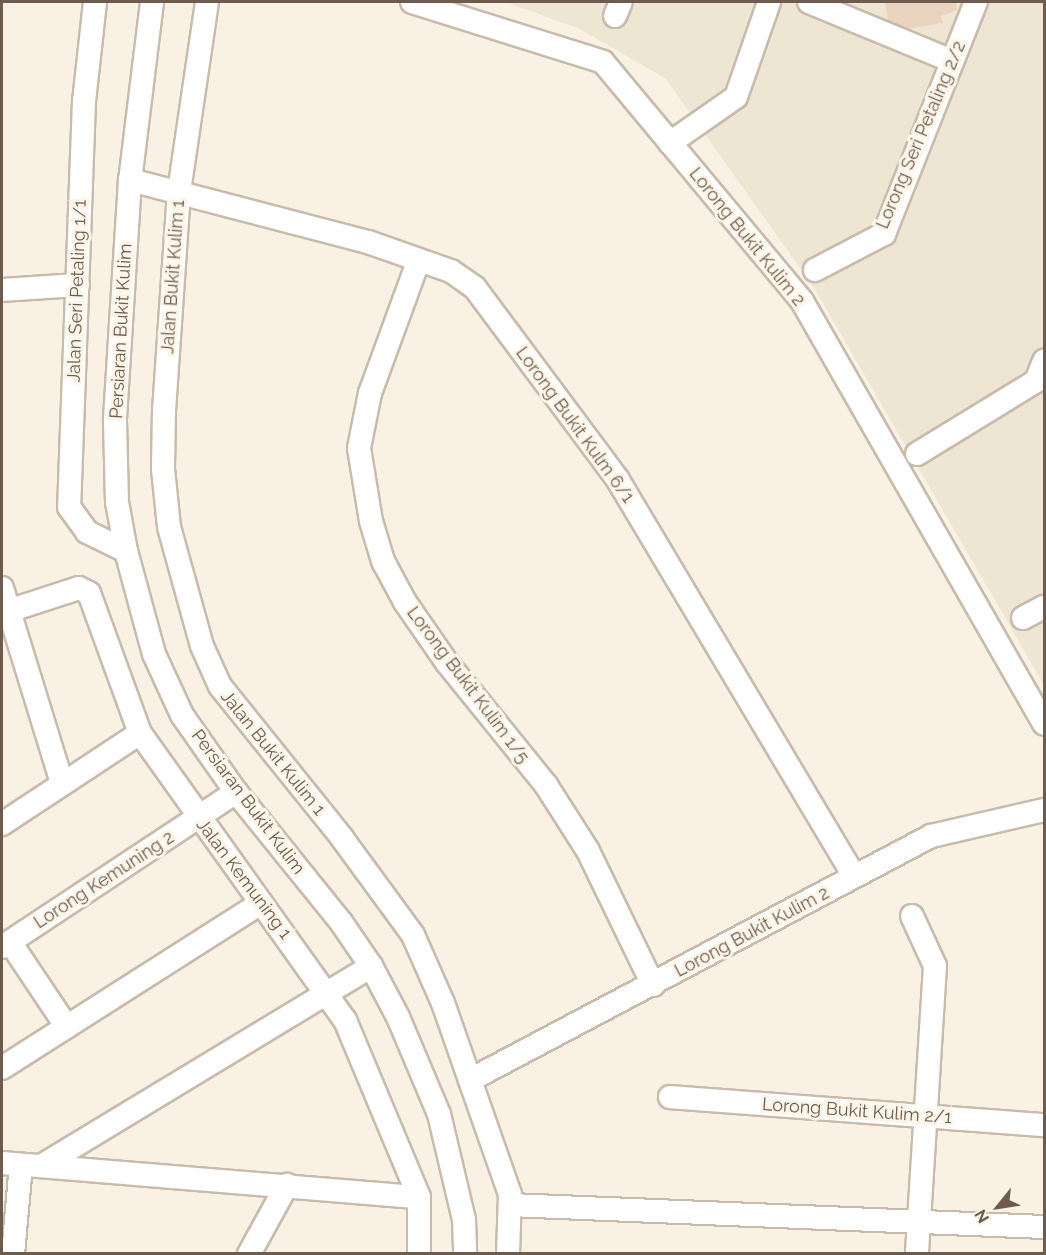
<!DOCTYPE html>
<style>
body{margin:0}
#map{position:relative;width:1046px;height:1255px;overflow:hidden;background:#f9f2e4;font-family:Raleway,sans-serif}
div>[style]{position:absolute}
.residential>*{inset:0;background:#efe5d3}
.building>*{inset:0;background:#ebd4bf}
.roads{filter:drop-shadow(2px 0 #c8bbac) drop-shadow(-2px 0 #c8bbac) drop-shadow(0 2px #c8bbac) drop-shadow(0 -2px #c8bbac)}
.minor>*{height:22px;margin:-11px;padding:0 11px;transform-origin:11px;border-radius:11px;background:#fff}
span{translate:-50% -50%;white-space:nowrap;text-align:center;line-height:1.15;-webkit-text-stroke:6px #fcf6ea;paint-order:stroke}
.street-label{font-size:18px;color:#6e5b4d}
.frame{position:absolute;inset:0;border:3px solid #6e5b4d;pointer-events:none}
.north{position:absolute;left:968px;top:1177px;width:60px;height:60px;-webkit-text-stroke:4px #fcf6ea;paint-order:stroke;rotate:240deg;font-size:16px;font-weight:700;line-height:24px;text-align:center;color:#6e5b4d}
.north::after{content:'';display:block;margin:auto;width:21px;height:27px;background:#6e5b4d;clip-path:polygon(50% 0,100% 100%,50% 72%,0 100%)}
</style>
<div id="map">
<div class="residential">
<i style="clip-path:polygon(505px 2px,1044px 2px,1044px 685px,814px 288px,666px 79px,580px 29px)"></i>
</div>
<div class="building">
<i style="clip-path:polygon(885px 2px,956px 2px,957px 10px,941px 16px,943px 23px,901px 30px,888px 21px)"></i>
</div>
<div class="roads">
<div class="minor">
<i style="left:95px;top:2px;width:100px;rotate:96.3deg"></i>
<i style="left:84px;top:101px;width:406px;rotate:92.1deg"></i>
<i style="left:69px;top:507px;width:31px;rotate:54deg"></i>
<i style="left:87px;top:532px;width:43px;rotate:26deg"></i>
<i style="left:152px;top:2px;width:179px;rotate:97deg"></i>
<i style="left:130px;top:180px;width:241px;rotate:93.6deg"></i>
<i style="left:115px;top:421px;width:81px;rotate:88.6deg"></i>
<i style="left:117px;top:502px;width:50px;rotate:79.6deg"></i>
<i style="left:126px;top:551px;width:107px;rotate:74.8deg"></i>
<i style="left:154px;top:654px;width:67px;rotate:65.3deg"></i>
<i style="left:182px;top:715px;width:94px;rotate:55deg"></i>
<i style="left:236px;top:792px;width:167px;rotate:51.1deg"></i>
<i style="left:341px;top:922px;width:53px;rotate:55.7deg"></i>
<i style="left:371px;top:966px;width:58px;rotate:62.1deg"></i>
<i style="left:398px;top:1017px;width:105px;rotate:67.1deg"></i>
<i style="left:439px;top:1114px;width:109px;rotate:76.7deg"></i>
<i style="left:464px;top:1220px;width:34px;rotate:88deg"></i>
<i style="left:207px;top:2px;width:191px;rotate:98.4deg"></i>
<i style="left:179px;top:191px;width:220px;rotate:93.9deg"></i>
<i style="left:164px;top:410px;width:59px;rotate:91deg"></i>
<i style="left:163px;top:469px;width:58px;rotate:84.1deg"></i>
<i style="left:169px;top:527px;width:123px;rotate:74.5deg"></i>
<i style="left:202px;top:646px;width:44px;rotate:65.8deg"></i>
<i style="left:220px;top:686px;width:195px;rotate:51.2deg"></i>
<i style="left:342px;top:838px;width:120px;rotate:53.8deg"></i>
<i style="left:413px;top:935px;width:74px;rotate:66.2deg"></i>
<i style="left:443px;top:1003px;width:202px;rotate:70.7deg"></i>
<i style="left:510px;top:1194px;width:60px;rotate:91.9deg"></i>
<i style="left:412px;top:2px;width:200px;rotate:17.4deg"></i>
<i style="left:603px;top:62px;width:311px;rotate:50.2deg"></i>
<i style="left:802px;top:301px;width:487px;rotate:60.2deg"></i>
<i style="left:809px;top:2px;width:155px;rotate:22.4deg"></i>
<i style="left:615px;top:16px;width:15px;rotate:-67deg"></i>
<i style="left:670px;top:143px;width:80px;rotate:-34.9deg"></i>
<i style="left:736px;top:97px;width:101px;rotate:-70.8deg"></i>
<i style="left:130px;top:180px;width:246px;rotate:14.6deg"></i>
<i style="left:368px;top:242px;width:88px;rotate:19.3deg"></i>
<i style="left:451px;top:271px;width:29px;rotate:35deg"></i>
<i style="left:475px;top:288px;width:239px;rotate:53.3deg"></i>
<i style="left:618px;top:480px;width:461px;rotate:59.2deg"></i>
<i style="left:418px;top:262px;width:140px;rotate:110.1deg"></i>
<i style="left:370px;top:393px;width:56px;rotate:101.3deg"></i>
<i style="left:359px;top:448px;width:74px;rotate:80.7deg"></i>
<i style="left:371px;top:521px;width:42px;rotate:73.3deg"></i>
<i style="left:383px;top:561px;width:47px;rotate:61.8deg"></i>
<i style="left:405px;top:602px;width:75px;rotate:55.3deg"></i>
<i style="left:448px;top:664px;width:156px;rotate:51deg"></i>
<i style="left:546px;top:785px;width:78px;rotate:57.5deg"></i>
<i style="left:588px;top:851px;width:149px;rotate:64.1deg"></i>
<i style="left:815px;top:270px;width:78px;rotate:-27.6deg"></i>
<i style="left:884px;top:234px;width:250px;rotate:-68.4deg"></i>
<i style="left:2px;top:290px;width:76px;rotate:-3.8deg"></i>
<i style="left:917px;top:454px;width:140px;rotate:-31.5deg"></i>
<i style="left:1036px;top:381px;width:22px;rotate:-68deg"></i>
<i style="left:2px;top:588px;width:204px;rotate:72.9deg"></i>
<i style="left:2px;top:613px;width:81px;rotate:-18deg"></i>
<i style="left:79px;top:588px;width:11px;rotate:27deg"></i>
<i style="left:89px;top:593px;width:149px;rotate:70deg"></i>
<i style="left:140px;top:733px;width:353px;rotate:54.5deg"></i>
<i style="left:345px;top:1020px;width:192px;rotate:67.3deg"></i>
<i style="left:419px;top:1197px;width:57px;rotate:90deg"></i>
<i style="left:1023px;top:618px;width:24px;rotate:-28deg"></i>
<i style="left:2px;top:824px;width:165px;rotate:-33.4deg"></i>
<i style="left:912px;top:916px;width:55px;rotate:65.3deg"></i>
<i style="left:935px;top:966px;width:289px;rotate:93.6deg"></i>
<i style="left:10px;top:942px;width:102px;rotate:56.2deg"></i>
<i style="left:2px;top:947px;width:281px;rotate:-33.5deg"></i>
<i style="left:2px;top:1068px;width:307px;rotate:-32.5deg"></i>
<i style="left:470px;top:1080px;width:522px;rotate:-27.89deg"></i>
<i style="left:931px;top:836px;width:116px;rotate:-13deg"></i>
<i style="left:670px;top:1097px;width:375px;rotate:4.3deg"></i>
<i style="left:2px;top:1163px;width:418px;rotate:4.7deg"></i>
<i style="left:43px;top:1165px;width:384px;rotate:-31.2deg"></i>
<i style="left:510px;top:1205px;width:534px;rotate:2.36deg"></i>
<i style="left:13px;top:1254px;width:89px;rotate:-84.9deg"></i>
<i style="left:249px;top:1254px;width:79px;rotate:-61.2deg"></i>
</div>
</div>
<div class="street-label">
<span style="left:921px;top:135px;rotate:-67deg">Lorong Seri Petaling 2/2</span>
<span style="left:747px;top:237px;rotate:51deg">Lorong Bukit Kulim 2</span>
<span style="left:173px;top:277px;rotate:-86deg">Jalan Bukit Kulim 1</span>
<span style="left:77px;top:291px;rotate:-88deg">Jalan Seri Petaling 1/1</span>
<span style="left:121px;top:331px;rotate:-87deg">Persiaran Bukit Kulim</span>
<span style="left:575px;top:425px;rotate:54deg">Lorong Bukit Kulm 6/1</span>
<span style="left:468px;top:685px;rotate:53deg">Lorong Bukit Kulim 1/5</span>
<span style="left:273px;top:753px;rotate:51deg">Jalan Bukit Kulim 1</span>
<span style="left:248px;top:802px;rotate:53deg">Persiaran Bukit Kulim</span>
<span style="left:244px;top:879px;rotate:53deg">Jalan Kemuning 1</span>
<span style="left:104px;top:880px;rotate:-33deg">Lorong Kemuning 2</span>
<span style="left:752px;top:932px;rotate:-28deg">Lorong Bukit Kulim 2</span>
<span style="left:857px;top:1111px;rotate:4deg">Lorong Bukit Kulim 2/1</span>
</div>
<div class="frame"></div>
<div class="north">N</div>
</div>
